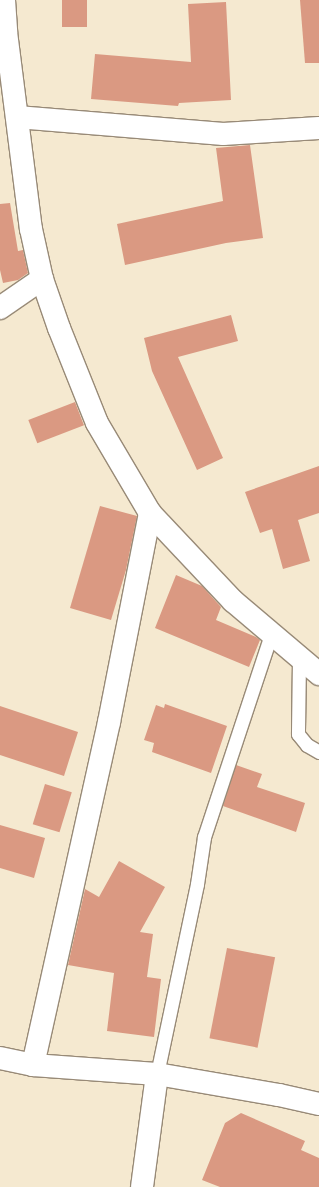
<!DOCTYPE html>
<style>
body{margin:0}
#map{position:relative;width:319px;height:1187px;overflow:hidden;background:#f5e9d0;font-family:"Libre Caslon Text",serif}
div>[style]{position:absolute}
.building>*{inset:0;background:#da9982;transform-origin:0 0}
.roads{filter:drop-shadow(1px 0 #988a77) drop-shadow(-1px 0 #988a77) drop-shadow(0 1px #988a77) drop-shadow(0 -1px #988a77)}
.lane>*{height:13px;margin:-6.5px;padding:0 6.5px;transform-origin:6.5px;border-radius:6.5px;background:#fff}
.street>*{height:22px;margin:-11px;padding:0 11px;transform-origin:11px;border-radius:11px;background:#fff}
.secondary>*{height:22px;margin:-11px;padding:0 11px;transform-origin:11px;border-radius:11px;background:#fff}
span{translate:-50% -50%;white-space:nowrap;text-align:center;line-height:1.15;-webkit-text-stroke:3px #fcf5e5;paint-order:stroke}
</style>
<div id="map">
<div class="building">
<i style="left:62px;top:0;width:25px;height:27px"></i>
<i style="clip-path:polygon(300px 0,319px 0,319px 63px,305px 63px)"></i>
<i style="clip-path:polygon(226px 2px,231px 100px,179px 103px,178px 106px,91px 99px,95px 54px,191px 62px,188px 4px)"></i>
<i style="clip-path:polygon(250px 145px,263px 238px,226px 243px,125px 265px,117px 224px,223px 201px,216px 148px)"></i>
<i style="clip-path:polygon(10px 203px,18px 251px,23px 250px,28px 273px,18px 280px,3px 283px,0 270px,0 204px)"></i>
<i style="clip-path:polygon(231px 315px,238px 341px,178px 357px,223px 458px,197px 470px,152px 371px,144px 338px)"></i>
<i style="left:75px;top:402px;width:25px;height:50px;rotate:69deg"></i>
<i style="clip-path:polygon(319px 466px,319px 513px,298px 520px,310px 561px,283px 569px,272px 529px,260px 533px,245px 492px)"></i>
<i style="clip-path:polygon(100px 506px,137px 516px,126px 570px,111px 620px,70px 608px)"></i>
<i style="clip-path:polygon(176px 575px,202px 586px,221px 607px,216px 620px,256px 637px,260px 640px,249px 667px,155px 628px)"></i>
<i style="clip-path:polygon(165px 704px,227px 726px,211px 773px,152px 752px,154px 743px,144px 740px,156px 705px,164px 708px)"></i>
<i style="clip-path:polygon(0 706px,78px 732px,64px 776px,0 755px)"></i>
<i style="clip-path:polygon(236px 765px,262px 774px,257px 787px,305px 803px,296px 832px,223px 806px)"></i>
<i style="left:45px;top:784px;width:28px;height:42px;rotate:17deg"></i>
<i style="clip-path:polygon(0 825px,45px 838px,34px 878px,0 868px)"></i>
<i style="clip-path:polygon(119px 861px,165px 887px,140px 932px,153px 934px,147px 977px,161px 979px,154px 1037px,107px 1031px,114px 973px,68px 965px,85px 889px,99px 897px)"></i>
<i style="left:227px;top:948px;width:49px;height:92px;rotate:11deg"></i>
<i style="clip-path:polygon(241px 1113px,305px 1141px,301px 1150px,319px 1158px,319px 1187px,220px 1187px,202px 1180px,225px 1123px)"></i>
</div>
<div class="roads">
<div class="lane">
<i style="left:299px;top:659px;width:75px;rotate:90.8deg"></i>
<i style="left:298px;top:734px;width:14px;rotate:51deg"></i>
<i style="left:307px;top:745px;width:14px;rotate:30deg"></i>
<i style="left:157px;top:1074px;width:194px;rotate:-78.1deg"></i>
<i style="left:197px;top:884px;width:48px;rotate:-81.5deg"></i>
<i style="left:204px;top:837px;width:213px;rotate:-71.7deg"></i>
</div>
<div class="street">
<i style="left:17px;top:117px;width:207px;rotate:4.7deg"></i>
<i style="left:223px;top:134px;width:96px;rotate:-3.6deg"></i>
<i style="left:0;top:308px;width:51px;rotate:-34.6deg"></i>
<i style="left:0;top:1058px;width:34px;rotate:12deg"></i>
<i style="left:33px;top:1065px;width:124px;rotate:4.2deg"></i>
<i style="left:157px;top:1074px;width:124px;rotate:9.8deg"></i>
<i style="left:279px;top:1095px;width:41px;rotate:12.7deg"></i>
<i style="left:33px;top:1065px;width:351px;rotate:-77.5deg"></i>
<i style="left:109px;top:722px;width:213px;rotate:-78.9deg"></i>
<i style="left:142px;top:1187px;width:114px;rotate:-82.4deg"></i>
</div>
<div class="secondary">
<i style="left:4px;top:0;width:32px;rotate:86deg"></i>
<i style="left:6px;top:32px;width:199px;rotate:82.8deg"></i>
<i style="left:31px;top:229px;width:51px;rotate:77.6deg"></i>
<i style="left:42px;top:279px;width:52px;rotate:70.9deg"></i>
<i style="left:59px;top:328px;width:102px;rotate:68.2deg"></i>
<i style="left:97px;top:423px;width:104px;rotate:59.5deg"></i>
<i style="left:150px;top:513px;width:121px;rotate:46.7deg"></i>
<i style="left:233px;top:601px;width:113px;rotate:40.3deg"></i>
</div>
</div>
</div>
